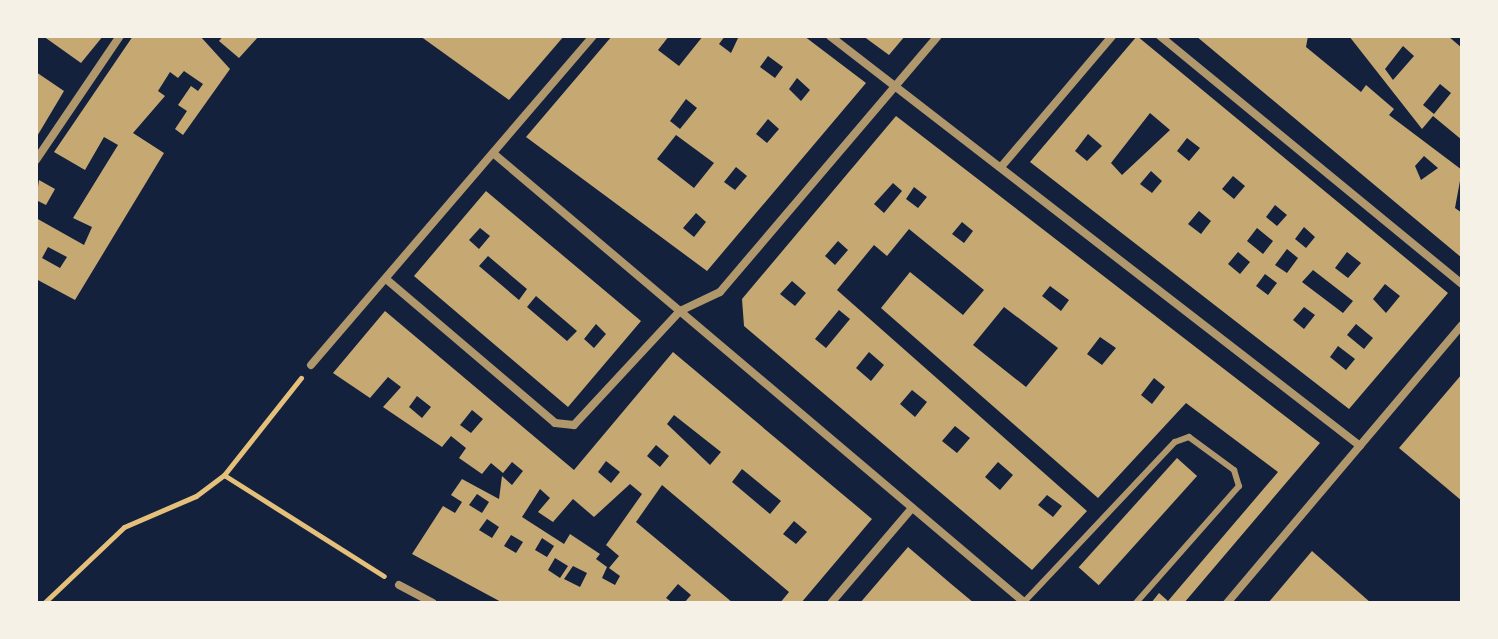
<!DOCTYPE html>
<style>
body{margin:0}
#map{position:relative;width:1498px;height:639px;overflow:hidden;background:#14213d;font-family:"Public Sans",sans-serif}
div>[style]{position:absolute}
.building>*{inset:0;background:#c6a872;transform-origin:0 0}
.path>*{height:5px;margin:-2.5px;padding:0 2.5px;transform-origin:2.5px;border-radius:2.5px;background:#e5c07b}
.service>*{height:6px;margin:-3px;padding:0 3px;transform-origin:3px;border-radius:3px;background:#b1986c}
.minor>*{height:8px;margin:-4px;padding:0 4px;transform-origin:4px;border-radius:4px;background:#b1986c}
span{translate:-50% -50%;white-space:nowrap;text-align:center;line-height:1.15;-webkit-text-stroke:8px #f6f1e7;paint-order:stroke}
.frame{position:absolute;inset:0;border:38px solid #f6f1e7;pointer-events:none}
</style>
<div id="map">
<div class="building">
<i style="clip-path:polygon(43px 36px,103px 36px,81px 63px)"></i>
<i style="clip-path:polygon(evenodd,133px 36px,200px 36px,230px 69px,183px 135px,175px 129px,187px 111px,178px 105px,191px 86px,198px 91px,203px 84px,184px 71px,178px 78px,170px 72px,158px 91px,165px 96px,133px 133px,164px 153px,75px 300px,36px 279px,36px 218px,84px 245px,92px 227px,73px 218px,118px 145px,104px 137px,85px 170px,54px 152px,133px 36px,48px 247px,67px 257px,60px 268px,42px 258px,48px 247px)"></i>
<i style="clip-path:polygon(223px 36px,259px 36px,239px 58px,219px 41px)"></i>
<i style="clip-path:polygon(420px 36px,564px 36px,509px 100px)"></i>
<i style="clip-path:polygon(evenodd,612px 36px,669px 36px,658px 50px,679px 66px,703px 36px,725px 36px,719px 44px,731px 53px,739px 36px,804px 36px,866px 83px,707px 271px,526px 137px,612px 36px,768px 56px,783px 67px,775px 78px,760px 67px,768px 56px,612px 36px,797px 78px,810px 90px,801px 101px,789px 89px,797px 78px,612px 36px,686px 99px,697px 108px,680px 129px,670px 121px,686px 99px,612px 36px,768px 119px,779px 129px,767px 143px,756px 134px,768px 119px,612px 36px,676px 135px,714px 163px,694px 188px,657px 159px,676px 135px,612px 36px,736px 167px,747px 176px,735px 190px,724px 182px,736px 167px,612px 36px,696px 213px,706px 222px,694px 237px,683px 228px,696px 213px)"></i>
<i style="clip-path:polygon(863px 36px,905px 36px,889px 55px)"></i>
<i style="clip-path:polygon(evenodd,1137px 36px,1448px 293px,1349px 409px,1030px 162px,1137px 36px,1150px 113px,1170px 130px,1122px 175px,1111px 163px,1150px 113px,1137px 36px,1088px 134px,1102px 146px,1087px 161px,1075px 151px,1088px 134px,1137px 36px,1187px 138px,1200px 148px,1189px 161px,1177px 151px,1187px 138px,1137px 36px,1151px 171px,1162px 181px,1152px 193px,1140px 184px,1151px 171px,1137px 36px,1233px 176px,1245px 186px,1234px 199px,1222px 189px,1233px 176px,1137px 36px,1275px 205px,1287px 215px,1277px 226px,1266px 217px,1275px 205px,1137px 36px,1199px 211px,1211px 221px,1201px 234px,1188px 224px,1199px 211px,1137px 36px,1304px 227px,1315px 237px,1306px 248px,1295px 239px,1304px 227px,1137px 36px,1257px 228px,1273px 241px,1263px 254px,1247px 241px,1257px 228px,1137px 36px,1287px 249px,1298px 258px,1287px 273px,1275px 265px,1287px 249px,1137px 36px,1238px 252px,1250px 262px,1240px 274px,1228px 264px,1238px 252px,1137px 36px,1347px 252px,1361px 263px,1348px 278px,1335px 268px,1347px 252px,1137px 36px,1313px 270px,1353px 301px,1343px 313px,1302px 282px,1313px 270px,1137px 36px,1265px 274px,1277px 283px,1268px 295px,1256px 286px,1265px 274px,1137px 36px,1385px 284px,1400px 296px,1386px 313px,1373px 299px,1385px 284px,1137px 36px,1304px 307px,1315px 315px,1304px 329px,1293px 320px,1304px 307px,1137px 36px,1356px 324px,1373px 338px,1364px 349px,1347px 335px,1356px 324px,1137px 36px,1338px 346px,1355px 359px,1346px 370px,1330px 357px,1338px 346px)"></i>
<i style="clip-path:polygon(evenodd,1196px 36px,1308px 36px,1306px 47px,1361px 92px,1366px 85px,1394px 109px,1389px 115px,1462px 170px,1455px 208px,1462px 213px,1462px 258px,1196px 36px,1424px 156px,1438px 168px,1421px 180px,1415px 166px,1424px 156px)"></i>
<i style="clip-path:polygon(evenodd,1349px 36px,1448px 36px,1462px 48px,1462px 140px,1433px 116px,1422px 129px,1349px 36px,1403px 46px,1414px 56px,1393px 80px,1385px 69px,1403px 46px,1349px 36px,1440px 84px,1451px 93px,1434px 114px,1423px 105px,1440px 84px)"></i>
<i style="clip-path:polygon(36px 72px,64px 91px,36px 138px)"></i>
<i style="clip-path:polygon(evenodd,896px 116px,1320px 443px,1184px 603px,1151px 603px,1159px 593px,1168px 601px,1278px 472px,1186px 403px,1098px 498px,881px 308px,910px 272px,963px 315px,984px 290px,909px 229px,887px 256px,874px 245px,837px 290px,1087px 511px,1032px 570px,744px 326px,742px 299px,896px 116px,893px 183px,902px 191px,884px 213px,874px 204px,893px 183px,896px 116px,914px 187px,927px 197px,918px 208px,906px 199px,914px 187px,896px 116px,962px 222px,973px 231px,964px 243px,952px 234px,962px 222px,896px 116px,838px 241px,848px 250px,835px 265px,825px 256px,838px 241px,896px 116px,792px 281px,806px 293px,795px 306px,780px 294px,792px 281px,896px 116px,1050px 286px,1069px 300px,1061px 311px,1042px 296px,1050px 286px,896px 116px,1004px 307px,1058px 348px,1026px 387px,973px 345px,1004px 307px,896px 116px,839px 310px,850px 319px,826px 348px,815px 339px,839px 310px,896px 116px,1100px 337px,1116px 348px,1102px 365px,1087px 354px,1100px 337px,896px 116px,869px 352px,884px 365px,871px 381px,856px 368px,869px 352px,896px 116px,1154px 378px,1165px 387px,1152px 404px,1141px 395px,1154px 378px,896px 116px,912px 390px,927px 402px,915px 417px,900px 404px,912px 390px,896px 116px,955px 426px,970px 438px,957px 453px,942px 441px,955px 426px,896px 116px,998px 462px,1013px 475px,1000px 490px,985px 477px,998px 462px,896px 116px,1047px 495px,1062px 506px,1053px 517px,1038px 505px,1047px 495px)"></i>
<i style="clip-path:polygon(39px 180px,55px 189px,46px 205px,36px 200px)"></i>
<i style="clip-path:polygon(evenodd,486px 191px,641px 321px,568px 407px,414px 276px,486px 191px,480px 228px,490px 236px,479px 249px,469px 240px,480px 228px,486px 191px,488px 256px,527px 289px,519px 300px,479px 266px,488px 256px,486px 191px,536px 296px,577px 331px,567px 341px,527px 307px,536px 296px,486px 191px,596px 324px,606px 334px,594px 348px,584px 339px,596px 324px)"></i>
<i style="clip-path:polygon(evenodd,385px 311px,574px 470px,673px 352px,872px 519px,801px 603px,780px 603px,789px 592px,662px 485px,636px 522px,733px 603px,684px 603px,691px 595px,678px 584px,666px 598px,673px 603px,503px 603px,412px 554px,443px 506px,455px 513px,462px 502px,451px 495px,462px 479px,499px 499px,502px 476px,512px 485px,523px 471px,512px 462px,503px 473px,491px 463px,482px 474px,459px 458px,466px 448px,451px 436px,442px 447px,383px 407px,401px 387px,388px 377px,370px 398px,333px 373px,385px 311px,417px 396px,431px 407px,422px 418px,409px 407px,417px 396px,385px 311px,472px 410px,483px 419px,471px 433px,460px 425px,472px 410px,385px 311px,674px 415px,721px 452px,710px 465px,667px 424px,674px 415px,385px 311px,656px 445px,669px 456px,660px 467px,647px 456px,656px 445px,385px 311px,606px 461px,620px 472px,611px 483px,598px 472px,606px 461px,385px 311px,742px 469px,781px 501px,770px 514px,732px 482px,742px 469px,385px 311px,630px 484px,642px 494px,606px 545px,619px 556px,609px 568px,620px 576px,615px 585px,602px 578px,607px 567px,596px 559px,600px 554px,570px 534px,564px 544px,522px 517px,540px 489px,550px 498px,538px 512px,553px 522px,573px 499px,594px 517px,630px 484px,385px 311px,477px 494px,489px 502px,482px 513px,469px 505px,477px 494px,385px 311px,487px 519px,499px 527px,492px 538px,479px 530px,487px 519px,385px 311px,794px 521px,807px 532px,796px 544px,783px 534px,794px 521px,385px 311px,511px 535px,523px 542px,516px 553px,504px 546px,511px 535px,385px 311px,542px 538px,554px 546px,547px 557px,535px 550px,542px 538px,385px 311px,555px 558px,568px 566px,560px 578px,548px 570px,555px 558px,385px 311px,573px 566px,587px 573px,580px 587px,564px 579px,573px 566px)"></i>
<i style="clip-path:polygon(1462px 374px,1462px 501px,1399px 448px)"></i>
<i style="left:1177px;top:458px;width:27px;height:147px;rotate:42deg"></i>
<i style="clip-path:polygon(908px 547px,950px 583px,974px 603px,860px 603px)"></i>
<i style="clip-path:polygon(1312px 551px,1371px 603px,1268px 603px)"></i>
</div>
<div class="path">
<i style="left:224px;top:475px;width:189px;rotate:32.3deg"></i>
<i style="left:44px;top:603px;width:110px;rotate:-43.5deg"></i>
<i style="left:124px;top:527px;width:78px;rotate:-23.3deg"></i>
<i style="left:196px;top:496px;width:35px;rotate:-37deg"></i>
<i style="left:224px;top:475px;width:124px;rotate:-51.6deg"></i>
</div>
<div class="service">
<i style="left:1024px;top:602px;width:220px;rotate:-46.7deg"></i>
<i style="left:1175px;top:442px;width:15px;rotate:-20deg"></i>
<i style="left:1189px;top:437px;width:56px;rotate:36.3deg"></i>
<i style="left:1234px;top:470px;width:17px;rotate:73deg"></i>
<i style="left:1239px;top:486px;width:156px;rotate:131.4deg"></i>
</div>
<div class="minor">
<i style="left:830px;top:36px;width:670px;rotate:37.72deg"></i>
<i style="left:1160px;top:36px;width:391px;rotate:39.4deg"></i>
<i style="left:493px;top:153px;width:697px;rotate:40.23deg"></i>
<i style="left:36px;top:160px;width:150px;rotate:-55.9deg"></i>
<i style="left:1001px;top:167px;width:172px;rotate:-49.7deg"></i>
<i style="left:386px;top:279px;width:222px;rotate:40.4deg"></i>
<i style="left:555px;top:423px;width:19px;rotate:6deg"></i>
<i style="left:574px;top:425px;width:156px;rotate:-47.1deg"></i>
<i style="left:680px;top:311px;width:44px;rotate:-25.4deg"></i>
<i style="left:720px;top:292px;width:336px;rotate:-49.6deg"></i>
<i style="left:311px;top:365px;width:433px;rotate:-49.4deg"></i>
<i style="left:399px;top:585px;width:38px;rotate:28deg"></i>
<i style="left:831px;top:603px;width:125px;rotate:-49.5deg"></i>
<i style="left:1227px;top:603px;width:364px;rotate:-49.8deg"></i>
</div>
<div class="frame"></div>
</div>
